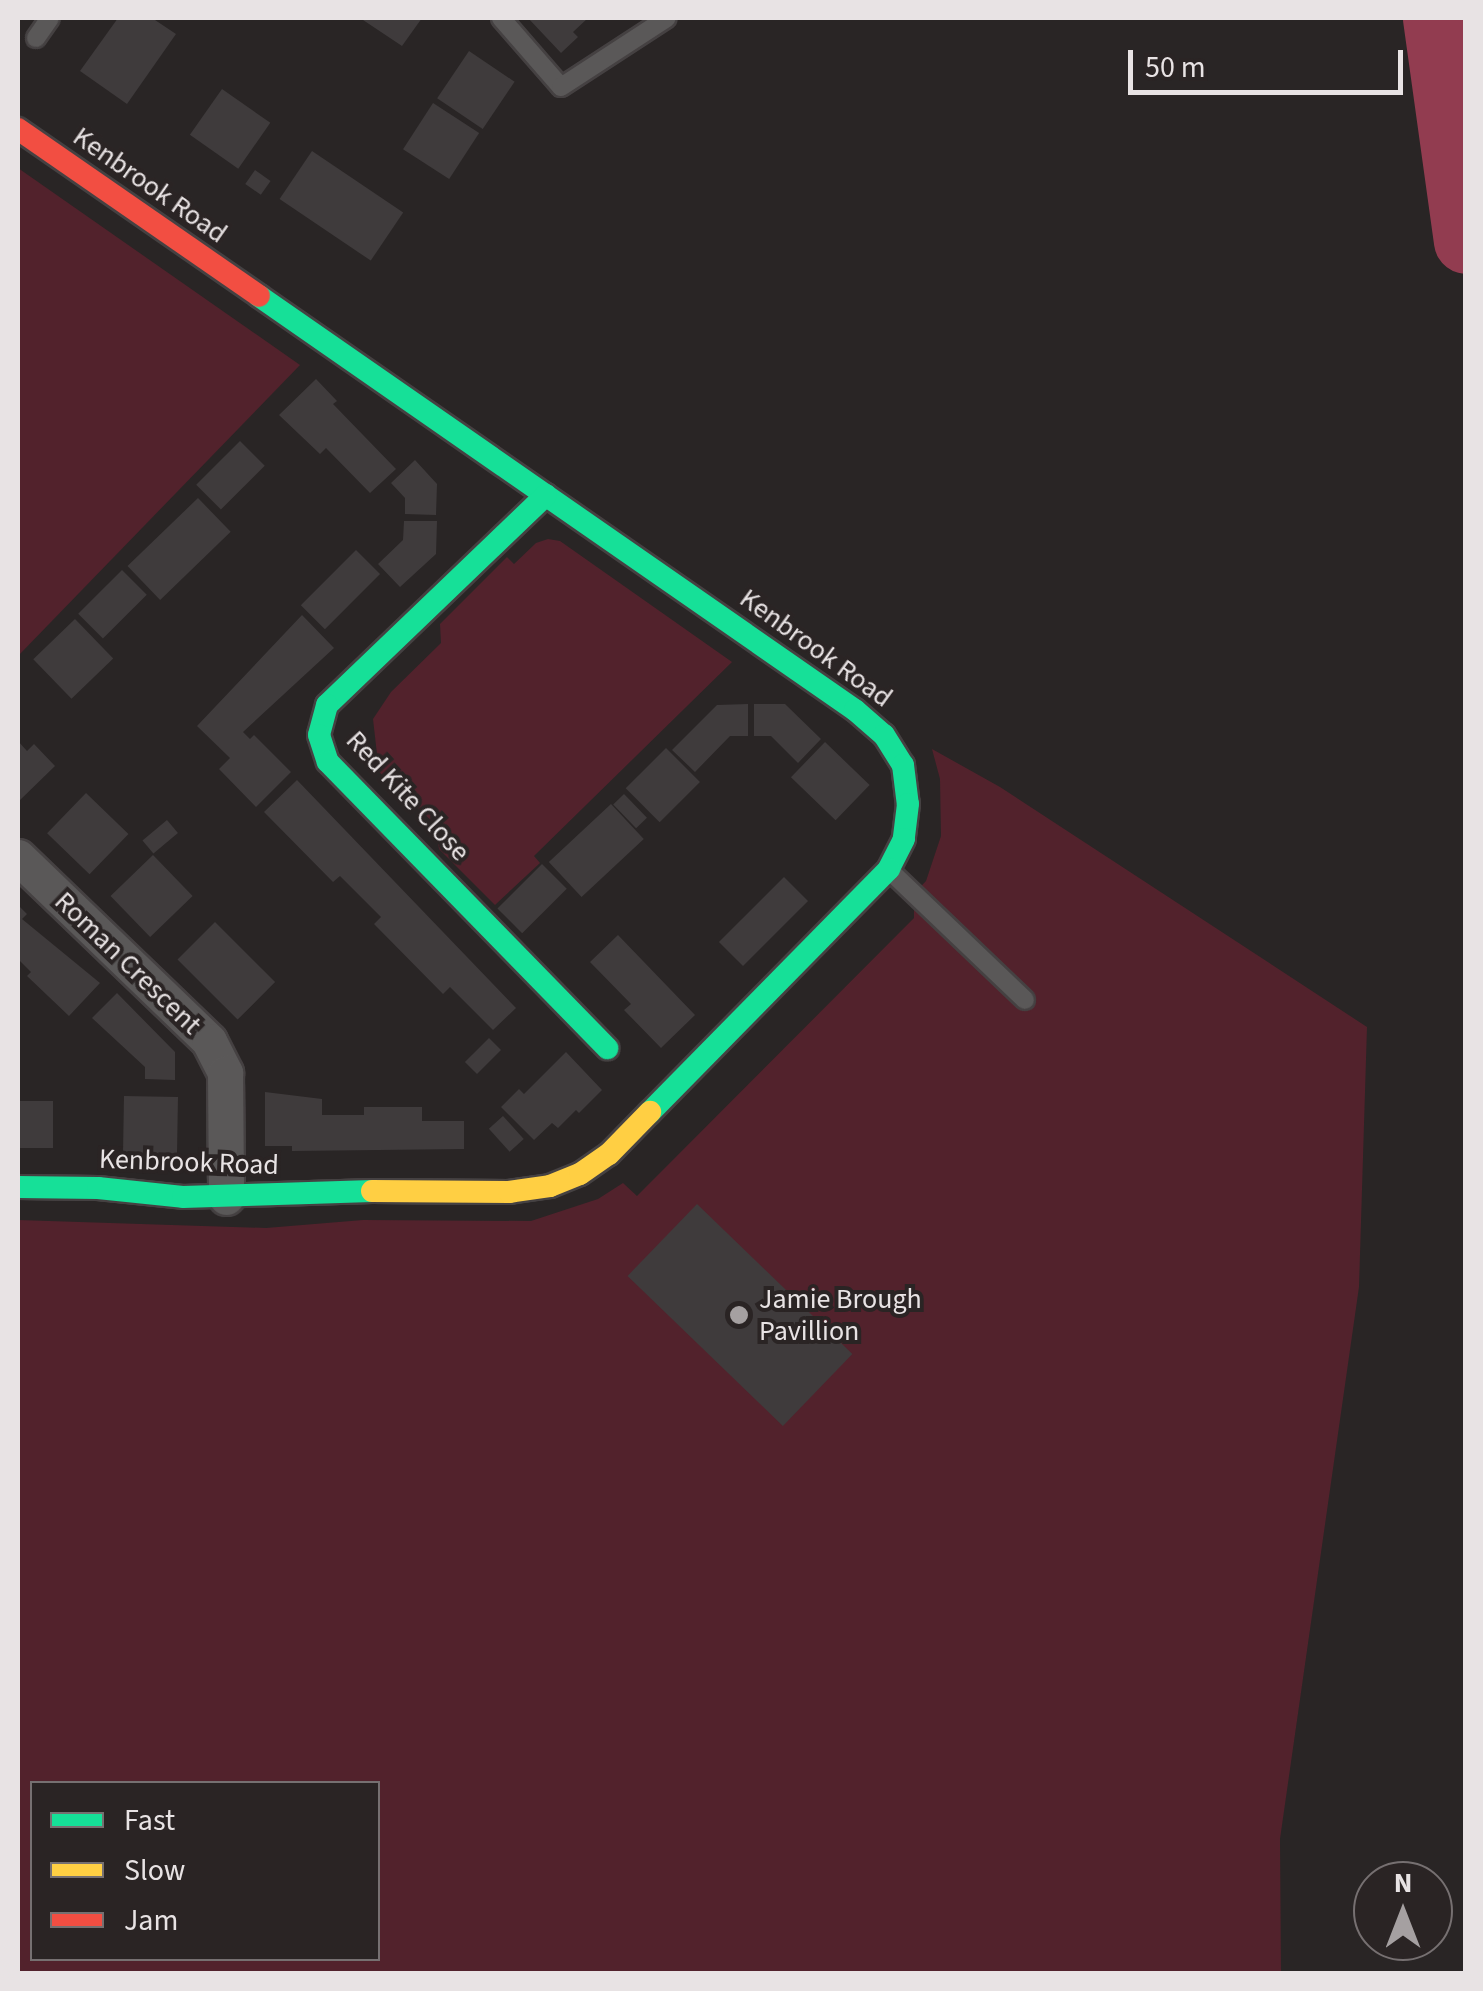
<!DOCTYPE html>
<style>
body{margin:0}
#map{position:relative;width:1483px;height:1991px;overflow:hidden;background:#292525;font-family:"Source Sans 3",sans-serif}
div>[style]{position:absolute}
.green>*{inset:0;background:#52222c}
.river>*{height:65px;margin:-32.5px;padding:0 32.5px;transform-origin:32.5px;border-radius:32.5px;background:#923c50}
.building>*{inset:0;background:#3f3b3c;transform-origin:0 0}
.roads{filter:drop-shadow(2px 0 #454142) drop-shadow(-2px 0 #454142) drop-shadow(0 2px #454142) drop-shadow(0 -2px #454142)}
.lane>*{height:18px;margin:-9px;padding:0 9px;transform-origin:9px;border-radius:9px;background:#5a5858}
.street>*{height:35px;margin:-17.5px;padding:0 17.5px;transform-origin:17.5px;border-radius:17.5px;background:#5a5858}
.fast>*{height:22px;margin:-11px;padding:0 11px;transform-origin:11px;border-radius:11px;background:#16e098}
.slow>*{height:22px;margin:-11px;padding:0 11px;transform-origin:11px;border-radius:11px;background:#ffcf43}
.jam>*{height:22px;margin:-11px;padding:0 11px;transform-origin:11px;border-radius:11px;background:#f24e42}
.dots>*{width:28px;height:28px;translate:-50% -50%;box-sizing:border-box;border:5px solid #2a2424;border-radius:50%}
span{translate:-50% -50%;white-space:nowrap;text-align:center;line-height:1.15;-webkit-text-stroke:8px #2a2424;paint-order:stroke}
.street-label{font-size:28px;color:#e8e3e4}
.poi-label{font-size:28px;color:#e8e3e4}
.left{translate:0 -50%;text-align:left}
.frame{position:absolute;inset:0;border:20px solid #e8e3e4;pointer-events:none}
.legend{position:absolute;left:30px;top:1781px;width:350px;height:180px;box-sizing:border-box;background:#2a2424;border:2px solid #767071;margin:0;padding:12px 18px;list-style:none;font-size:30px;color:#e8e3e4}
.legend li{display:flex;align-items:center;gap:20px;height:50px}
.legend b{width:50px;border:2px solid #767071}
.north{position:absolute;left:1353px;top:1861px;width:100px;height:100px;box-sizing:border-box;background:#2a2424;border:2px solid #767071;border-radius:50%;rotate:0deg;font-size:28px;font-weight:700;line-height:40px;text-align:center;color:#e8e3e4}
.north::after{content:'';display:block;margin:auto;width:35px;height:45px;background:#a5a0a1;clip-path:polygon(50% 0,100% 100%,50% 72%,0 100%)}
.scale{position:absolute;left:1128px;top:50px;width:275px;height:45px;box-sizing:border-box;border:5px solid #e8e3e4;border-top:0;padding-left:12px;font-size:30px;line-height:35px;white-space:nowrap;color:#e8e3e4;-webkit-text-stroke:8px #2a2424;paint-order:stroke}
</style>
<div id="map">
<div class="green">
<i style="clip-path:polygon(18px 168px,300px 365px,18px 656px)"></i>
<i style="clip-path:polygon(548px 539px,560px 541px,732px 662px,534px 856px,540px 863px,495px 905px,439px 849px,435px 824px,379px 772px,373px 719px,391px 692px,441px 643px,440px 624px,507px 557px,514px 564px,536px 543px)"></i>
<i style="clip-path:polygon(evenodd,932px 749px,1000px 787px,1367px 1027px,1359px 1287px,1280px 1839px,1281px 1973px,18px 1974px,18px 1220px,266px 1228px,363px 1220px,531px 1221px,598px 1199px,623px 1183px,637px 1196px,914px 918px,914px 908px,907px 901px,926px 881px,941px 836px,940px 779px,932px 749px,32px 1784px,378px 1784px,378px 1958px,32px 1958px,32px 1784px)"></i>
</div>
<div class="river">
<i style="left:1435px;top:18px;width:225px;rotate:82.1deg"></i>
</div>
<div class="building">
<i style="clip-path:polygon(118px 18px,152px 18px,176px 34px,127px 104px,80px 71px)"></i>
<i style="clip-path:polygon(360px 18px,422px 18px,402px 46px)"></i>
<i style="clip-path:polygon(528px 18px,588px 18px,573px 32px,578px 37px,561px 53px)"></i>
<i style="left:469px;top:51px;width:55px;height:57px;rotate:34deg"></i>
<i style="left:222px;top:89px;width:59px;height:56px;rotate:35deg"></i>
<i style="left:433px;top:103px;width:55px;height:55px;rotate:33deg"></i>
<i style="left:312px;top:151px;width:110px;height:58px;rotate:34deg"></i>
<i style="left:255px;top:170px;width:19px;height:17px;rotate:35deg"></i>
<i style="clip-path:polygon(316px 379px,337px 401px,333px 404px,396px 469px,370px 493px,326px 448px,320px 454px,279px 415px)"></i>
<i style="left:240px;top:441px;width:35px;height:62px;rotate:45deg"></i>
<i style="clip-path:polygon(415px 460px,437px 484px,436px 515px,405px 514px,405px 498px,391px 483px)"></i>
<i style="left:198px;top:498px;width:47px;height:98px;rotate:46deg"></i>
<i style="clip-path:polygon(404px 521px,437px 521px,436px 554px,400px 587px,378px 564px,403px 540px)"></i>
<i style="left:356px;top:550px;width:34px;height:78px;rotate:45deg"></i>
<i style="left:122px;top:570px;width:35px;height:62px;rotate:45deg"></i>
<i style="clip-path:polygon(302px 615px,334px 648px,243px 732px,250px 739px,254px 735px,291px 772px,256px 807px,219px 769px,230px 758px,197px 726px)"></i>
<i style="left:75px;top:619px;width:55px;height:58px;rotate:46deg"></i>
<i style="clip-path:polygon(748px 704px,748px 736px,730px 736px,695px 772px,672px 750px,717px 705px)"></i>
<i style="clip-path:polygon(754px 704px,785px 704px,821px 739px,798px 763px,771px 736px,754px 736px)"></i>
<i style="clip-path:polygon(18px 741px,27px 751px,34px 744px,55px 766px,18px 802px)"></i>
<i style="left:825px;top:742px;width:62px;height:49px;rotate:44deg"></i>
<i style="left:666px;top:748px;width:48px;height:57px;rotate:45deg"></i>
<i style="clip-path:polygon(297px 780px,516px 1008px,493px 1030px,450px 987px,443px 994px,374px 924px,381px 917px,340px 876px,333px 882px,264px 812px)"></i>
<i style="left:86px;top:793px;width:59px;height:56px;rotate:44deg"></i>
<i style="left:624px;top:794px;width:33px;height:15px;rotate:46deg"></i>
<i style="left:611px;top:804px;width:48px;height:85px;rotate:47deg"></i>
<i style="left:167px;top:820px;width:17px;height:32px;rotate:50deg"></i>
<i style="left:153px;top:855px;width:57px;height:59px;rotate:46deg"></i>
<i style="left:542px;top:864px;width:35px;height:63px;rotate:45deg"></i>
<i style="left:784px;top:877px;width:34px;height:92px;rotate:45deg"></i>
<i style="clip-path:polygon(18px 905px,27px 914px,22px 919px,100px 983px,69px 1016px,27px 976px,31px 972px,18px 959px)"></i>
<i style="left:215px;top:922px;width:85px;height:53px;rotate:45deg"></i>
<i style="clip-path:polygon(618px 935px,695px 1015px,661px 1048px,624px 1010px,631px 1004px,590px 962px)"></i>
<i style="clip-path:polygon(117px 993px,175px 1052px,175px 1080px,145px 1079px,145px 1067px,92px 1018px)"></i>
<i style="left:489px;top:1038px;width:17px;height:34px;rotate:45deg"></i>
<i style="clip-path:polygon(566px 1052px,602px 1090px,579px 1113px,576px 1110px,558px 1128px,552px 1123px,534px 1140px,501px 1107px,519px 1089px,524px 1094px)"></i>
<i style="clip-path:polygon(265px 1092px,322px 1099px,322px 1115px,364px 1115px,364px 1107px,422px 1107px,422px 1121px,464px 1121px,464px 1149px,292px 1151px,292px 1146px,265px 1146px)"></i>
<i style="left:124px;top:1096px;width:54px;height:58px;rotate:1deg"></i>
<i style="left:18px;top:1101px;width:35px;height:47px"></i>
<i style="left:503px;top:1116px;width:31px;height:19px;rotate:48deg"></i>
<i style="left:697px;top:1204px;width:216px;height:100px;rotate:44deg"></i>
</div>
<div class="roads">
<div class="lane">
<i style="left:501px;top:18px;width:91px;rotate:49deg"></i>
<i style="left:561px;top:87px;width:126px;rotate:-33.1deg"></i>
<i style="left:36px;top:38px;width:24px;rotate:-55deg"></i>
<i style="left:889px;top:870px;width:188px;rotate:43.7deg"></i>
</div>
<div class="street">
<i style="left:18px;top:857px;width:265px;rotate:43.9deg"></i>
<i style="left:209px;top:1041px;width:36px;rotate:63deg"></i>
<i style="left:225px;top:1073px;width:124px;rotate:89.5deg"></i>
</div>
<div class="fast">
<i style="left:259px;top:296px;width:726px;rotate:34.79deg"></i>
<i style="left:855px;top:710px;width:38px;rotate:41deg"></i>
<i style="left:884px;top:735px;width:36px;rotate:58deg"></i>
<i style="left:903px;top:765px;width:39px;rotate:83deg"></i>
<i style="left:908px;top:804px;width:35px;rotate:97deg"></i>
<i style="left:904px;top:839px;width:34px;rotate:117deg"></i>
<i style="left:889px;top:869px;width:341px;rotate:134.5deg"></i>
<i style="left:546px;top:495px;width:303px;rotate:136.2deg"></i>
<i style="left:327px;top:705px;width:31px;rotate:105deg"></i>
<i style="left:319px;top:735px;width:28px;rotate:72deg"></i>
<i style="left:328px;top:762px;width:400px;rotate:45.7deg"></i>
<i style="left:18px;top:1187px;width:80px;rotate:0.7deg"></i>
<i style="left:98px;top:1188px;width:85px;rotate:6deg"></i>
<i style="left:183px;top:1197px;width:189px;rotate:-1.8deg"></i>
</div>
<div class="slow">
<i style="left:372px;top:1191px;width:137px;rotate:0.4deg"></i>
<i style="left:509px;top:1192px;width:41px;rotate:-8.3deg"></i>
<i style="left:550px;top:1186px;width:32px;rotate:-22deg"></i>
<i style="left:580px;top:1174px;width:35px;rotate:-35deg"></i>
<i style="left:609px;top:1154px;width:59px;rotate:-45.7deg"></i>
</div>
<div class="jam">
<i style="left:18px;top:129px;width:293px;rotate:34.7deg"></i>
</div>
</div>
<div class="dots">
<i style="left:739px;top:1315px;background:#a5a0a1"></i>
</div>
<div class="street-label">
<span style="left:150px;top:185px;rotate:35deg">Kenbrook Road</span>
<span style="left:816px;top:648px;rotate:36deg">Kenbrook Road</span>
<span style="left:408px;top:796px;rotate:47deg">Red Kite Close</span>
<span style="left:128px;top:963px;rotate:44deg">Roman Crescent</span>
<span style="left:189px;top:1162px;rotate:2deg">Kenbrook Road</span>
</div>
<div class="poi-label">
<span class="left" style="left:759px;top:1315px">Jamie Brough<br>Pavillion</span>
</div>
<div class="frame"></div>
<ul class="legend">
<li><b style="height:12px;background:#16e098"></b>Fast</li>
<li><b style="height:12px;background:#ffcf43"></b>Slow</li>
<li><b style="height:12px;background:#f24e42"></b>Jam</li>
</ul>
<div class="north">N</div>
<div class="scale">50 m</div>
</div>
